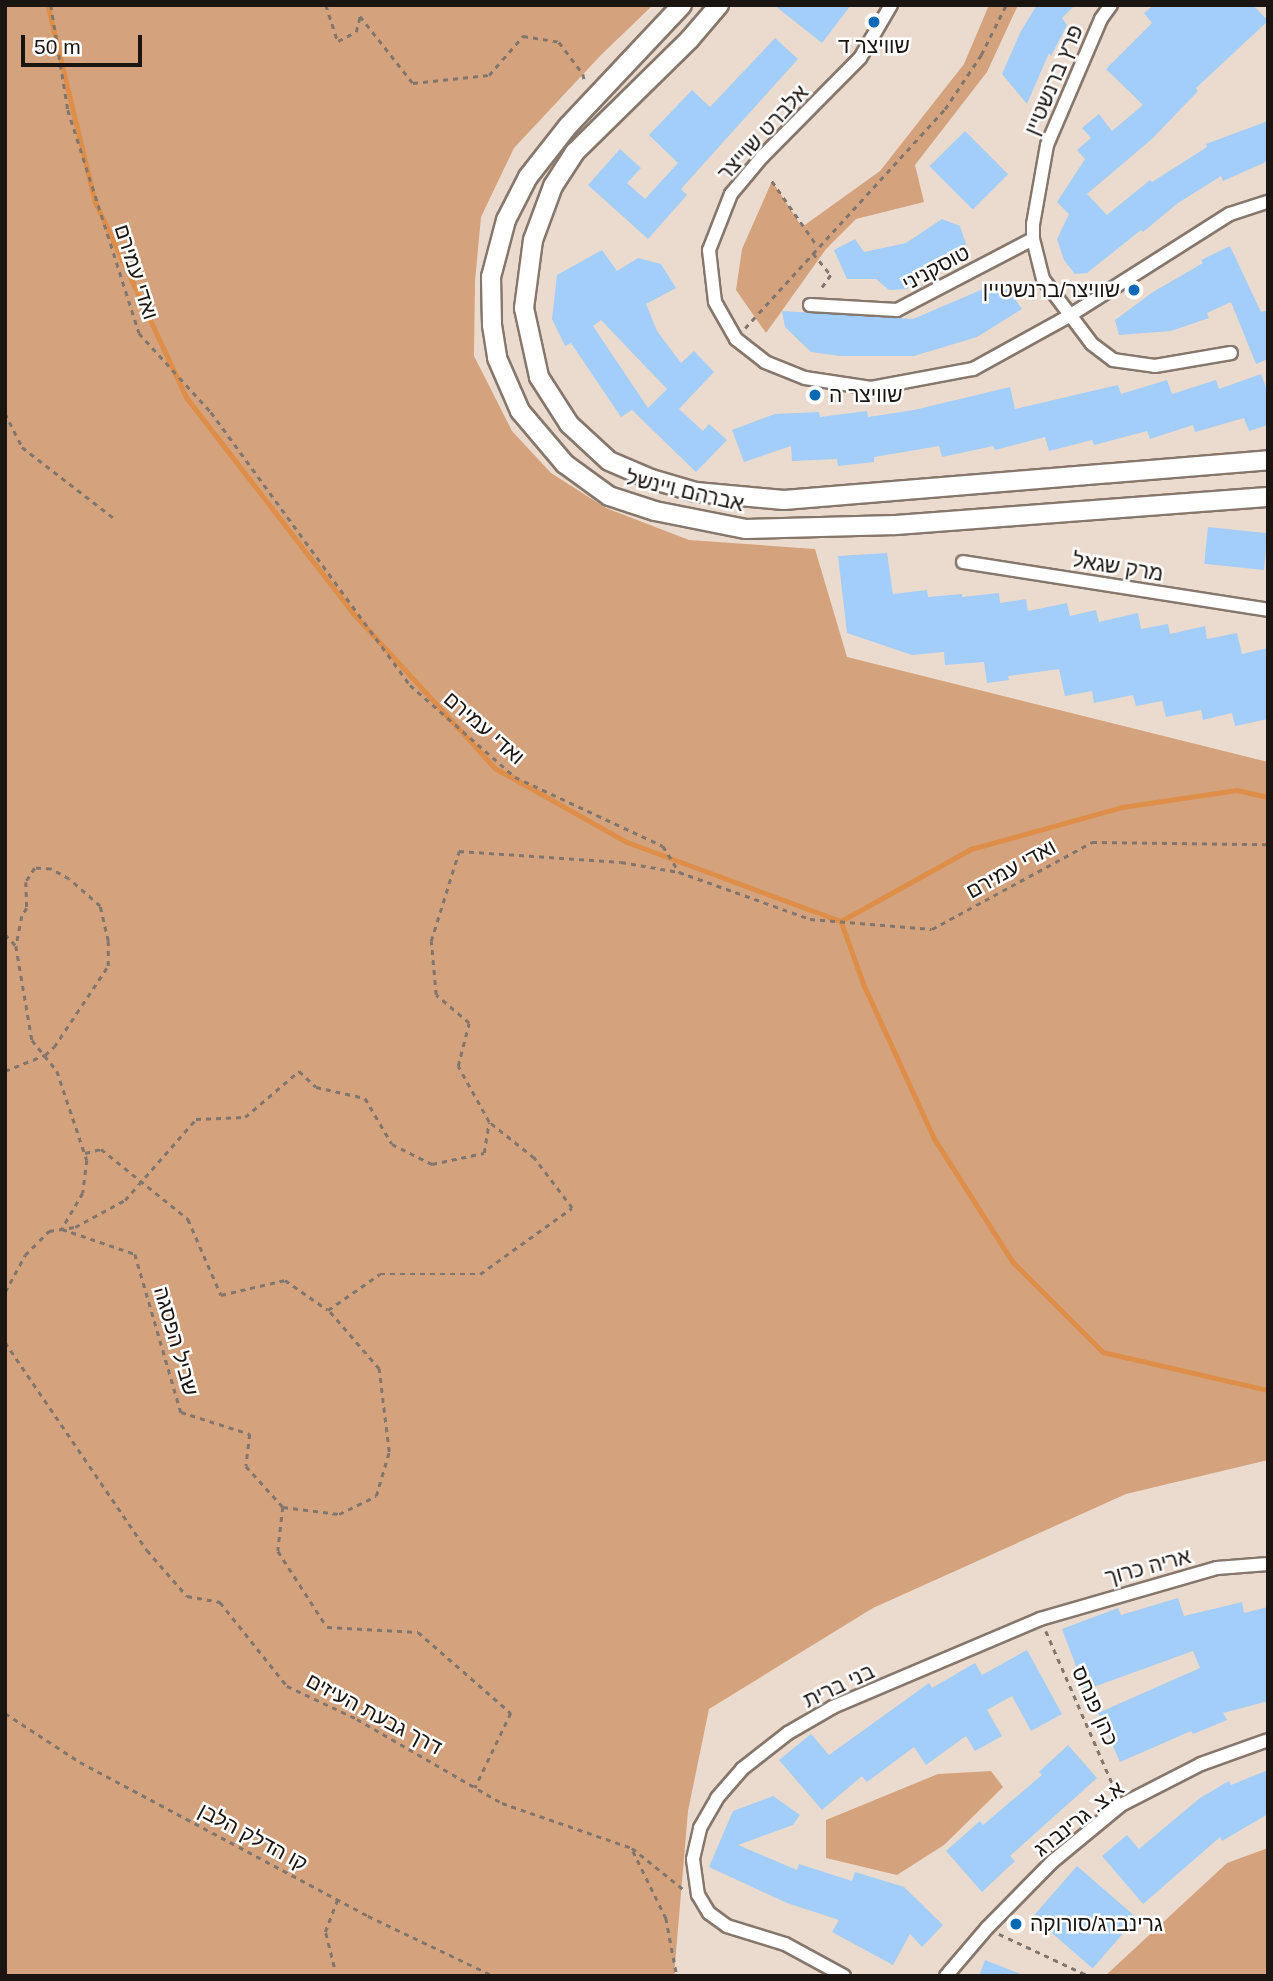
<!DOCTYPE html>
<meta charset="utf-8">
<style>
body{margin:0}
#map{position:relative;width:1273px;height:1981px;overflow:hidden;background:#ebdbce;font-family:Helvetica,Heebo,sans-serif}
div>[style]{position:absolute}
.green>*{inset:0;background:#d4a37d}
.stream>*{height:4.5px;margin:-2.25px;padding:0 2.25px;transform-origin:2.25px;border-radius:2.25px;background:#de8e49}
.building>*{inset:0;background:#a3cdfa;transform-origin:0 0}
.path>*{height:2.5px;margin-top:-1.25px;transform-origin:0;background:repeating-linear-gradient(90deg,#81766e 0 5px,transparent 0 10px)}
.roads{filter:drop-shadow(2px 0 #86776c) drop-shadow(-2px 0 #86776c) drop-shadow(0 2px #86776c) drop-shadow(0 -2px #86776c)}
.street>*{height:12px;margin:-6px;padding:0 6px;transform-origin:6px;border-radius:6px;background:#fff}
.secondary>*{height:18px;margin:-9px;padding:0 9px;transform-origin:9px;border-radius:9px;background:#fff}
.dots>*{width:19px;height:19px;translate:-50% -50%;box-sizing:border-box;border:4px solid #fff;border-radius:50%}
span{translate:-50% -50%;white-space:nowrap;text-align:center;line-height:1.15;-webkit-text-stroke:5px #fff;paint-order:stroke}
.poi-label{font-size:21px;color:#1b1511}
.right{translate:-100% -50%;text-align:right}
.left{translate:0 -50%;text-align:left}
.street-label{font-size:21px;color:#1b1511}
.frame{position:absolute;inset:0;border:7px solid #1b1511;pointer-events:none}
.scale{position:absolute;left:21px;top:35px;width:121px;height:32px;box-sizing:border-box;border:4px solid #1b1511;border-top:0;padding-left:9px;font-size:21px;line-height:24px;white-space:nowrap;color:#1b1511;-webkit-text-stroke:5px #fff;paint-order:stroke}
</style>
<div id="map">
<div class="green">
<i style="clip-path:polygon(5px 5px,653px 5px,601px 55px,514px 148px,481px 217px,475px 281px,474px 356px,512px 431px,551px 473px,606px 508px,689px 540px,815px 549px,847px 657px,1268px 762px,1268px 1460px,1126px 1494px,873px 1608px,709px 1709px,688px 1811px,674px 1976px,5px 1976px)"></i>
<i style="clip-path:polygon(989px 5px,1018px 5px,987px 72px,915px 165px,924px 202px,856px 219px,826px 249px,766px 333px,736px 290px,742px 249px,772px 181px,802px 227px,880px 171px,964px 64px)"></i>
<i style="clip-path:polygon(991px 1771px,1003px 1787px,944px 1845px,897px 1875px,826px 1858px,826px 1820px,938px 1774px)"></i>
<i style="clip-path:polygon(1268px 1848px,1268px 1976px,1105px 1976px,1227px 1863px)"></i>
</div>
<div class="stream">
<i style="left:48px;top:5px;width:202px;rotate:76.5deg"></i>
<i style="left:95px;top:201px;width:217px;rotate:65deg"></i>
<i style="left:187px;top:398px;width:273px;rotate:52.3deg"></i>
<i style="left:354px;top:614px;width:209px;rotate:47.5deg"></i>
<i style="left:495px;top:768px;width:151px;rotate:29.3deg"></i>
<i style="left:627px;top:842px;width:228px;rotate:20.3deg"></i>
<i style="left:841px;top:921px;width:149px;rotate:-29deg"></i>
<i style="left:971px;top:849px;width:157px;rotate:-15.5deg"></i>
<i style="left:1122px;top:807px;width:116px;rotate:-8.4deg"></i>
<i style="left:1237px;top:790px;width:32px;rotate:13deg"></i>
<i style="left:841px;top:921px;width:68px;rotate:70.2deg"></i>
<i style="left:864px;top:985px;width:168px;rotate:65.4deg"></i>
<i style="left:934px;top:1138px;width:147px;rotate:57.5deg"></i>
<i style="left:1013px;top:1262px;width:127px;rotate:45deg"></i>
<i style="left:1103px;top:1352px;width:169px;rotate:13deg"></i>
</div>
<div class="building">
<i style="clip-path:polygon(774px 5px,851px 5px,822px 43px)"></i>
<i style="clip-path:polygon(1037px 5px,1075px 5px,1062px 18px,1067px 25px,1051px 56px,1049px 53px,1027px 104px,1002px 74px,1021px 31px)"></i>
<i style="clip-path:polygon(1154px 5px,1253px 5px,1268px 21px,1196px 88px,1198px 91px,1152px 139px,1087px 194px,1107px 215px,1150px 180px,1152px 182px,1207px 147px,1206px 144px,1268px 121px,1268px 161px,1223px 181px,1221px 176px,1178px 203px,1143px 232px,1141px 230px,1087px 273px,1075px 274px,1064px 260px,1057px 239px,1069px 214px,1057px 202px,1085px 159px,1077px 150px,1091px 138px,1082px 128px,1099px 114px,1112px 131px,1143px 105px,1106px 69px,1152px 23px,1144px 13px)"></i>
<i style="clip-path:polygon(775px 38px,798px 59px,681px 189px,687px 195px,648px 239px,588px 185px,620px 149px,641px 168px,627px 183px,645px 199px,678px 163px,649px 135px,692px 90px,710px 107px)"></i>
<i style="left:965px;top:131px;width:61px;height:50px;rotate:45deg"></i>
<i style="clip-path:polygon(942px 219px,960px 226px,966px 244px,962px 255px,926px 268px,907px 289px,889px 290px,876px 279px,847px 279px,834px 250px,855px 239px,864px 252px,906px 243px)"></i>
<i style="clip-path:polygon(1230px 246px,1261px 312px,1268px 310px,1268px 359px,1256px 364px,1231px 302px,1207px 313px,1209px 318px,1171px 331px,1119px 335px,1115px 320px,1153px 292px,1203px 263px,1201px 260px)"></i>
<i style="clip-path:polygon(evenodd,602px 250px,617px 271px,638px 258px,661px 264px,676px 288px,646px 304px,657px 331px,681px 363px,694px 351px,714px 372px,679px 409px,703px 431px,709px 424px,727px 440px,696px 472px,632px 410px,621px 417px,571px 343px,565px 346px,552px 319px,557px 275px,602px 250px,601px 320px,667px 389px,648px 408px,593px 326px,601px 320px)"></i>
<i style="clip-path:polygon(1002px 281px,1022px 309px,977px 337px,914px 356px,840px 356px,811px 352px,785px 327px,782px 311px,913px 319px)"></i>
<i style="clip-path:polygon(1261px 374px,1268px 393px,1268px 425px,1249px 431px,1244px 418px,1195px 432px,1193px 425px,1150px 439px,1147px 431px,1094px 445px,1092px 440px,1049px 451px,1045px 437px,995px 450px,993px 446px,942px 457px,939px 446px,874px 457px,874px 462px,838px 466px,837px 459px,792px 461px,791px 446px,744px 462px,732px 430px,775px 414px,819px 412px,820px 417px,867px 411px,868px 417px,914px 410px,1010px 387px,1015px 409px,1118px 385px,1121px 394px,1167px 380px,1172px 394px,1216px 380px,1219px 389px)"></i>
<i style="left:1208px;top:527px;width:60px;height:37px;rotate:6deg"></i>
<i style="clip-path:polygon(887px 553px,893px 594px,927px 590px,928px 597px,962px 594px,962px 597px,999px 593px,1000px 603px,1026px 599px,1028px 611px,1067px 603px,1070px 616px,1096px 610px,1099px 622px,1138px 613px,1141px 629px,1168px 624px,1170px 634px,1205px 626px,1207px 639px,1237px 633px,1242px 654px,1268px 648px,1268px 719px,1235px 726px,1232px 713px,1203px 720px,1201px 710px,1166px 717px,1162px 701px,1136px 706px,1133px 695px,1094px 703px,1092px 691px,1065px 696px,1059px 669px,1008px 676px,1009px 680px,987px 683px,984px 662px,945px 665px,944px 652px,912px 655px,847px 633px,838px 556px)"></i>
<i style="clip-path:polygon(1178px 1598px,1184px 1616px,1242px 1602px,1244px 1613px,1268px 1607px,1268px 1701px,1223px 1713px,1227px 1720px,1193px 1734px,1191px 1731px,1120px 1762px,1098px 1713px,1200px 1668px,1193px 1651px,1085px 1690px,1062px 1629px,1118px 1608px,1121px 1615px)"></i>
<i style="clip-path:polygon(1027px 1650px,1062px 1714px,1031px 1731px,1012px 1696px,987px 1710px,1002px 1736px,975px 1751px,966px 1736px,926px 1765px,914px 1747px,867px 1782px,862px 1776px,822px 1810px,779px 1760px,811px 1734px,829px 1755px,929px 1683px,932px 1688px,975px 1663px,982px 1675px)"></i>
<i style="clip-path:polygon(1068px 1745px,1097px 1778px,1010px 1856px,1015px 1861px,982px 1892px,946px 1851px,980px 1821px,983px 1825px,1042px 1775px,1039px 1772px)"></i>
<i style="clip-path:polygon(1268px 1770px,1268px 1814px,1222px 1841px,1220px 1837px,1143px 1904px,1102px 1856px,1127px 1835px,1139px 1849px,1200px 1798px,1229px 1781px,1231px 1785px)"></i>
<i style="clip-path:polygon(773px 1796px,800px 1815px,793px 1825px,738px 1845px,797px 1870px,799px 1864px,852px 1881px,855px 1872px,904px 1887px,943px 1925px,922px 1947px,910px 1934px,893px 1965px,832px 1932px,839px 1920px,787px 1903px,709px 1867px,733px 1811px)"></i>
<i style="left:1077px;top:1866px;width:79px;height:67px;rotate:41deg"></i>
<i style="clip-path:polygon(985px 1960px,1023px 1975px,1023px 1976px,979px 1976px)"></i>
</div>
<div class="path">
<i style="left:51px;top:5px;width:106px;rotate:80.8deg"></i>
<i style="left:68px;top:110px;width:234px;rotate:72.3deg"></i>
<i style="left:139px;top:333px;width:107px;rotate:47.7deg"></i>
<i style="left:211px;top:412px;width:338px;rotate:53.9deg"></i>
<i style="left:410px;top:685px;width:140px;rotate:41.2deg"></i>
<i style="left:515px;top:777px;width:163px;rotate:25deg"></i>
<i style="left:663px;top:846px;width:31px;rotate:58deg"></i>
<i style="left:326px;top:5px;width:38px;rotate:72deg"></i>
<i style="left:338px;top:41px;width:20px;rotate:-27deg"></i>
<i style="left:356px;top:32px;width:16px;rotate:-76deg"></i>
<i style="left:360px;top:16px;width:85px;rotate:51.7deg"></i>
<i style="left:413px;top:83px;width:76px;rotate:-6deg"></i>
<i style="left:489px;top:75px;width:52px;rotate:-48.9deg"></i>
<i style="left:523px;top:36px;width:36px;rotate:9deg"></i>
<i style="left:559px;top:42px;width:40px;rotate:53deg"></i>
<i style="left:583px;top:74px;width:8px;rotate:76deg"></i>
<i style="left:772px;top:181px;width:80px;rotate:55.1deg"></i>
<i style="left:813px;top:253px;width:28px;rotate:51deg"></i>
<i style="left:831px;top:275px;width:19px;rotate:125deg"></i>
<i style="left:745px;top:328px;width:297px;rotate:-47.6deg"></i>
<i style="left:945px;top:109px;width:65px;rotate:-56.3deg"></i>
<i style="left:981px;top:55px;width:56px;rotate:-63.4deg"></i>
<i style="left:5px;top:413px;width:38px;rotate:63deg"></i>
<i style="left:22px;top:447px;width:116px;rotate:37.7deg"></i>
<i style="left:5px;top:934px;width:16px;rotate:47deg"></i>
<i style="left:16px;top:946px;width:95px;rotate:80.3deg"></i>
<i style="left:32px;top:1040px;width:40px;rotate:51deg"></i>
<i style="left:57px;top:1071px;width:94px;rotate:71.4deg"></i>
<i style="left:87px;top:1160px;width:33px;rotate:97deg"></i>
<i style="left:83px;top:1193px;width:42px;rotate:120.3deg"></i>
<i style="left:62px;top:1229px;width:77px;rotate:18.9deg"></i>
<i style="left:135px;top:1254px;width:165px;rotate:73.8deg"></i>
<i style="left:181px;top:1412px;width:72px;rotate:17.7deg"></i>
<i style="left:250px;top:1434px;width:32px;rotate:97deg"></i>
<i style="left:246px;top:1466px;width:55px;rotate:47.9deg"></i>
<i style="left:283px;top:1507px;width:44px;rotate:96.5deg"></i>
<i style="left:278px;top:1551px;width:90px;rotate:57.2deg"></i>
<i style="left:327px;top:1627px;width:91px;rotate:3.1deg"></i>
<i style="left:418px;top:1632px;width:123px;rotate:41.1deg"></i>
<i style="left:511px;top:1713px;width:83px;rotate:115.6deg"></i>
<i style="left:5px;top:1071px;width:43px;rotate:-21.8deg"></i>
<i style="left:45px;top:1055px;width:12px;rotate:-42deg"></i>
<i style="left:54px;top:1047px;width:97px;rotate:-56.3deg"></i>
<i style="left:108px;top:966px;width:25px;rotate:-90deg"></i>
<i style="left:108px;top:941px;width:36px;rotate:-103deg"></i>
<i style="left:100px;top:906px;width:41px;rotate:-138.9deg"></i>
<i style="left:69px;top:879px;width:21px;rotate:-151deg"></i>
<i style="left:51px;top:869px;width:16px;rotate:-176deg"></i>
<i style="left:35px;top:868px;width:17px;rotate:123deg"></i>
<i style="left:26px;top:882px;width:26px;rotate:88deg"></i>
<i style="left:27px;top:908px;width:9px;rotate:122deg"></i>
<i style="left:22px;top:916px;width:31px;rotate:101deg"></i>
<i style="left:85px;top:1153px;width:16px;rotate:-14deg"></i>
<i style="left:101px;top:1149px;width:112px;rotate:38.8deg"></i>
<i style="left:188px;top:1219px;width:83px;rotate:66.5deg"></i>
<i style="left:221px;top:1295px;width:66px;rotate:-13.2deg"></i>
<i style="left:285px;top:1280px;width:52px;rotate:34.9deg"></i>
<i style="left:328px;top:1310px;width:63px;rotate:-34.7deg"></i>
<i style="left:380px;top:1274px;width:100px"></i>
<i style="left:480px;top:1274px;width:113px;rotate:-35.7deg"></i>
<i style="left:572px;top:1208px;width:63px;rotate:-127.2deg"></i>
<i style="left:534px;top:1158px;width:56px;rotate:-141.5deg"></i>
<i style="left:5px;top:1292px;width:42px;rotate:-61.6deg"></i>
<i style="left:25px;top:1255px;width:34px;rotate:-45deg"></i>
<i style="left:49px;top:1231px;width:26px;rotate:-9deg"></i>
<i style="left:75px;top:1227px;width:57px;rotate:-28.4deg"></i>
<i style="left:125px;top:1200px;width:108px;rotate:-48.8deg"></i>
<i style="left:196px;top:1119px;width:49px;rotate:-2.3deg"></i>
<i style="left:245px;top:1117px;width:71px;rotate:-40.4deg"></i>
<i style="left:299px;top:1071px;width:23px;rotate:43deg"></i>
<i style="left:316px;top:1087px;width:50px;rotate:12.7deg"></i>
<i style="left:365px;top:1098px;width:53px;rotate:59.6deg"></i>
<i style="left:392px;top:1144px;width:45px;rotate:26.6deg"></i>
<i style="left:432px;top:1164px;width:53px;rotate:-11.9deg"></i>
<i style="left:484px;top:1153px;width:31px;rotate:-81deg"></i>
<i style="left:489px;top:1122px;width:64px;rotate:-119deg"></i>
<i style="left:458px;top:1066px;width:44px;rotate:-75.7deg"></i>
<i style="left:469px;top:1023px;width:43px;rotate:-139.7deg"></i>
<i style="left:436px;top:995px;width:54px;rotate:-95.3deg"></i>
<i style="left:431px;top:941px;width:94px;rotate:-72.7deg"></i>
<i style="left:459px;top:851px;width:162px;rotate:3.9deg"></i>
<i style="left:621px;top:862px;width:59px;rotate:9.8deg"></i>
<i style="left:679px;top:872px;width:139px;rotate:19.7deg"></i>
<i style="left:810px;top:919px;width:122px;rotate:4.7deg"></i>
<i style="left:932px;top:929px;width:182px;rotate:-28.5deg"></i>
<i style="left:1092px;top:842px;width:176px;rotate:0.7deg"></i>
<i style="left:5px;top:1342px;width:252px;rotate:55.7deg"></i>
<i style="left:147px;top:1550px;width:61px;rotate:49deg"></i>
<i style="left:187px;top:1596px;width:34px;rotate:10deg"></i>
<i style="left:220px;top:1602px;width:107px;rotate:51.4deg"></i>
<i style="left:287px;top:1686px;width:77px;rotate:25.2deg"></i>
<i style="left:357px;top:1719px;width:168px;rotate:30.1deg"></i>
<i style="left:502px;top:1803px;width:138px;rotate:19.1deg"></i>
<i style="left:632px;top:1848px;width:65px;rotate:38.8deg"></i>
<i style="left:283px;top:1507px;width:56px;rotate:7.1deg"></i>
<i style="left:339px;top:1514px;width:41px;rotate:-25.9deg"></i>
<i style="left:376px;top:1496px;width:46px;rotate:-73.5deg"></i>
<i style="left:389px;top:1452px;width:84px;rotate:-96.9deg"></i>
<i style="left:379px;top:1369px;width:78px;rotate:-130.8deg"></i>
<i style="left:1046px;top:1631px;width:176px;rotate:66.5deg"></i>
<i style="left:5px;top:1713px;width:90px;rotate:33.2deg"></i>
<i style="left:80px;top:1762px;width:327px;rotate:28.1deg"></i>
<i style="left:368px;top:1916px;width:140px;rotate:25.5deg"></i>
<i style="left:633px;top:1851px;width:75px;rotate:63.8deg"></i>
<i style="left:666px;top:1918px;width:59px;rotate:79.3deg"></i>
<i style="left:999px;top:1934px;width:99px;rotate:25deg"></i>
<i style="left:334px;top:1967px;width:36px;rotate:-104deg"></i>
<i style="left:325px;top:1932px;width:34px;rotate:-69deg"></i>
</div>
<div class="roads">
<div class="street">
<i style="left:891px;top:5px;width:61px;rotate:120.3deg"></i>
<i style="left:860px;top:58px;width:139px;rotate:134.7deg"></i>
<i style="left:762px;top:157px;width:48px;rotate:130deg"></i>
<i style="left:731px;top:194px;width:60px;rotate:111.4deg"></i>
<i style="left:709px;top:250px;width:52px;rotate:83.4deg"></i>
<i style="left:715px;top:302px;width:43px;rotate:60.4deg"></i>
<i style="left:736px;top:339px;width:37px;rotate:38deg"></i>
<i style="left:765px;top:362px;width:43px;rotate:21.8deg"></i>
<i style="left:805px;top:378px;width:67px;rotate:8.6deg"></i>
<i style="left:871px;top:388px;width:104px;rotate:-10.6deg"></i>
<i style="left:973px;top:369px;width:110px;rotate:-28.9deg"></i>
<i style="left:1069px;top:316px;width:191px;rotate:-32.4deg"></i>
<i style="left:1230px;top:214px;width:40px;rotate:-18deg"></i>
<i style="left:1111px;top:5px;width:17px;rotate:126deg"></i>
<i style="left:1101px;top:19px;width:137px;rotate:113.2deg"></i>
<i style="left:1047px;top:145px;width:80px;rotate:100deg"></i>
<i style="left:1033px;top:224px;width:15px;rotate:90deg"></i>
<i style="left:1033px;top:239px;width:41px;rotate:76deg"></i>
<i style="left:1043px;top:279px;width:81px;rotate:53deg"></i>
<i style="left:1092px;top:344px;width:26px;rotate:37deg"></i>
<i style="left:1113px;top:360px;width:42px;rotate:8.1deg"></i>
<i style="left:1155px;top:366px;width:77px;rotate:-9.7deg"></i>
<i style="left:810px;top:305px;width:87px;rotate:3.3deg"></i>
<i style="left:897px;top:310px;width:153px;rotate:-27.6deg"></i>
<i style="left:963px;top:562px;width:309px;rotate:8.9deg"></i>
<i style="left:844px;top:1976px;width:67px;rotate:-151.5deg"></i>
<i style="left:785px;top:1944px;width:61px;rotate:-162.8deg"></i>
<i style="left:727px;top:1926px;width:22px;rotate:-144deg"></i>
<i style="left:709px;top:1913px;width:21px;rotate:-121deg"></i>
<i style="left:698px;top:1895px;width:36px;rotate:-98deg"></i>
<i style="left:693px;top:1859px;width:32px;rotate:-77deg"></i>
<i style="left:700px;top:1828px;width:34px;rotate:-60deg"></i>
<i style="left:717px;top:1798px;width:38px;rotate:-49deg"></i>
<i style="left:742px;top:1769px;width:58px;rotate:-38deg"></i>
<i style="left:788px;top:1733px;width:52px;rotate:-30deg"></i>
<i style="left:833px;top:1707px;width:225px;rotate:-23deg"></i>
<i style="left:1040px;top:1619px;width:184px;rotate:-16.1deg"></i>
<i style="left:1217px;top:1568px;width:51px;rotate:-4.5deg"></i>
<i style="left:946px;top:1976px;width:63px;rotate:-49.5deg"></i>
<i style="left:987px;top:1928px;width:94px;rotate:-45.4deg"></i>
<i style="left:1053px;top:1861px;width:88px;rotate:-39.5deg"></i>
<i style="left:1121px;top:1805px;width:90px;rotate:-27.1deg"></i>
<i style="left:1201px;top:1764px;width:71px;rotate:-19.7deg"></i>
</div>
<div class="secondary">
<i style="left:682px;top:5px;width:166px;rotate:133.3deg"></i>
<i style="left:568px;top:126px;width:65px;rotate:128.1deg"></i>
<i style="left:528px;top:177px;width:48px;rotate:117.1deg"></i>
<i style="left:506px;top:220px;width:59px;rotate:104.7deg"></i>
<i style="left:491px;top:277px;width:48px;rotate:88.8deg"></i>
<i style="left:492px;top:325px;width:33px;rotate:81deg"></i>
<i style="left:497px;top:358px;width:58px;rotate:66.5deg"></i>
<i style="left:520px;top:411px;width:70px;rotate:49.7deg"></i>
<i style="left:565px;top:464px;width:54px;rotate:36deg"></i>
<i style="left:609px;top:496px;width:48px;rotate:18.1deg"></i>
<i style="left:655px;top:511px;width:93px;rotate:11.2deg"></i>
<i style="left:746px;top:529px;width:149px;rotate:-1.5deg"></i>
<i style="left:895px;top:525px;width:374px;rotate:-4.3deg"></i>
<i style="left:719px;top:5px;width:45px;rotate:130.5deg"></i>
<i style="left:690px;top:39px;width:161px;rotate:135.5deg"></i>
<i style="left:575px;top:152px;width:40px;rotate:122.9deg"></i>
<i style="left:553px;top:186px;width:58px;rotate:110.3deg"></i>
<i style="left:533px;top:240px;width:69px;rotate:97.5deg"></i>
<i style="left:524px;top:308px;width:71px;rotate:77.7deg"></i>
<i style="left:539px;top:377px;width:56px;rotate:57.4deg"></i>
<i style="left:569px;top:424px;width:54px;rotate:42.8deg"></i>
<i style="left:609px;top:461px;width:46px;rotate:23.2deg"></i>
<i style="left:651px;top:479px;width:47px;rotate:16.1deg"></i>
<i style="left:696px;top:492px;width:88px;rotate:5.2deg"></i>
<i style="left:784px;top:500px;width:486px;rotate:-4.7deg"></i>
</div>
</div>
<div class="dots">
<i style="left:874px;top:22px;background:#0869b5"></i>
<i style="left:1134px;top:290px;background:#0869b5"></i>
<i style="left:815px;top:395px;background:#0869b5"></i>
<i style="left:1016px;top:1924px;background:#0869b5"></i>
</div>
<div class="poi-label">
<span style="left:874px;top:46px">שוויצר ד</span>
<span class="right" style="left:1120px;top:290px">שוויצר/ברנשטיין</span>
<span class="left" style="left:829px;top:395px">שוויצר ה</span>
<span class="left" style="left:1030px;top:1924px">גרינברג/סורוקה</span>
</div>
<div class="street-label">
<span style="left:1054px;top:80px;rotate:-67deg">פרץ ברנשטיין</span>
<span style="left:763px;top:133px;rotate:-47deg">אלברט שוייצר</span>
<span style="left:936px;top:268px;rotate:-28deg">טוסקניני</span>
<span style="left:136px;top:272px;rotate:72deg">ואדי עמירם</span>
<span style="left:685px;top:491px;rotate:13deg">אברהם ויינשל</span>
<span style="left:1118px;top:567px;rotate:9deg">מרק שגאל</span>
<span style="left:484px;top:728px;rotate:41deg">ואדי עמירם</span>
<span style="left:1011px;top:869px;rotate:-29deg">ואדי עמירם</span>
<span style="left:176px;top:1341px;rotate:74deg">שביל הפסגה</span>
<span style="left:1148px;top:1567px;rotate:-15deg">אריה כרוך</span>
<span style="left:839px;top:1686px;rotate:-25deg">בני ברית</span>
<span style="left:1095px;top:1706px;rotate:66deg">כהן פנחס</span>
<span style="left:374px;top:1714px;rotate:28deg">דרך גבעת העיזים</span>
<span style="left:1079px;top:1819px;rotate:-38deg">א.צ. גרינברג</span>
<span style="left:253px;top:1837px;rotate:28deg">קו הדלק הלבן</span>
</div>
<div class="frame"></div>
<div class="scale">50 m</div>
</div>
